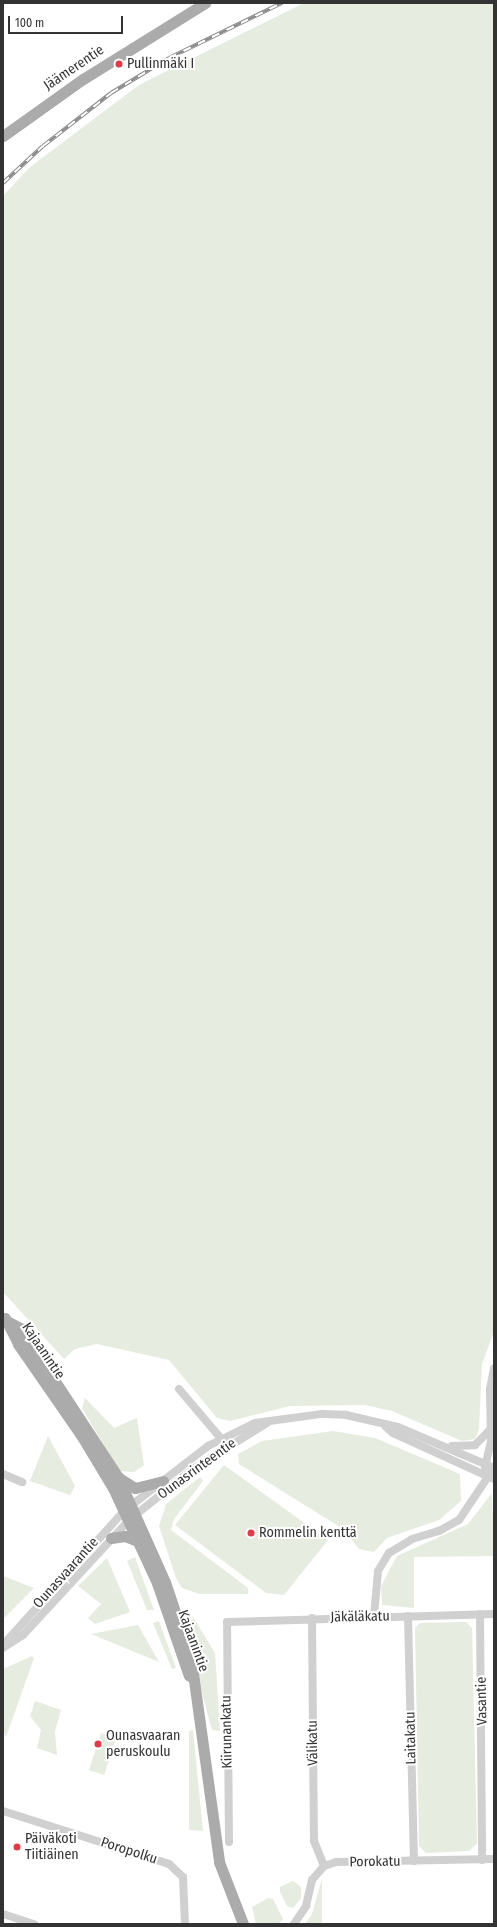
<!DOCTYPE html>
<meta charset="utf-8">
<style>
body{margin:0}
#map{position:relative;width:497px;height:1927px;overflow:hidden;background:#fff;font-family:"Fira Sans Condensed",sans-serif}
div>[style]{position:absolute}
.green>*{inset:0;background:#e6ecdf;transform-origin:0 0}
.minor>*{height:8px;margin:-4px;padding:0 4px;transform-origin:4px;border-radius:4px;background:#d0d0d0}
.major>*{height:11px;margin:-5.5px;padding:0 5.5px;transform-origin:5.5px;border-radius:5.5px;background:#ababab}
.rail>*{height:4px;margin-top:-2px;transform-origin:0;background:repeating-linear-gradient(90deg,#fff 0 8px,#888 0 16px);box-sizing:border-box;border-block:1px solid #888}
.dots>*{width:11px;height:11px;translate:-50% -50%;box-sizing:border-box;border:2px solid #fff;border-radius:50%}
span{translate:-50% -50%;white-space:nowrap;text-align:center;line-height:1.15;-webkit-text-stroke:4px #fff;paint-order:stroke}
.poi-label{font-size:14px;color:#333}
.left{translate:0 -50%;text-align:left}
.street-label{font-size:14px;color:#333}
.frame{position:absolute;inset:0;border:4px solid #333;pointer-events:none}
.scale{position:absolute;left:8px;top:16px;width:115px;height:18px;box-sizing:border-box;border:2px solid #333;border-top:0;padding-left:5px;font-size:12px;line-height:14px;white-space:nowrap;color:#333;-webkit-text-stroke:3px #fff;paint-order:stroke}
</style>
<div id="map">
<div class="green">
<i style="clip-path:polygon(304px 3px,494px 3px,494px 1331px,482px 1364px,479px 1429px,475px 1439px,462px 1441px,392px 1411px,365px 1405px,290px 1406px,230px 1421px,217px 1418px,169px 1360px,97px 1344px,75px 1349px,64px 1359px,3px 1292px,3px 196px,30px 167px,139px 85px)"></i>
<i style="clip-path:polygon(85px 1398px,114px 1428px,137px 1418px,144px 1465px,134px 1472px,119px 1471px,82px 1408px)"></i>
<i style="clip-path:polygon(333px 1431px,375px 1438px,460px 1474px,461px 1501px,439px 1520px,387px 1538px,374px 1552px,359px 1549px,343px 1529px,239px 1464px,238px 1454px,262px 1441px)"></i>
<i style="clip-path:polygon(48px 1436px,75px 1486px,70px 1495px,30px 1481px)"></i>
<i style="clip-path:polygon(224px 1465px,328px 1540px,284px 1595px,266px 1593px,175px 1525px)"></i>
<i style="clip-path:polygon(200px 1477px,203px 1481px,174px 1519px,171px 1530px,248px 1588px,248px 1594px,200px 1594px,182px 1588px,176px 1578px,159px 1526px,166px 1504px)"></i>
<i style="clip-path:polygon(492px 1493px,494px 1556px,414px 1557px,414px 1608px,382px 1605px,381px 1586px,397px 1556px,468px 1524px)"></i>
<i style="clip-path:polygon(135px 1557px,154px 1610px,147px 1610px,127px 1561px)"></i>
<i style="clip-path:polygon(107px 1558px,130px 1612px,95px 1624px,88px 1618px,101px 1604px,78px 1586px)"></i>
<i style="clip-path:polygon(3px 1576px,34px 1588px,3px 1619px)"></i>
<i style="clip-path:polygon(193px 1617px,215px 1653px,220px 1731px,212px 1730px,185px 1630px)"></i>
<i style="clip-path:polygon(159px 1621px,176px 1668px,172px 1669px,153px 1623px)"></i>
<i style="clip-path:polygon(466px 1622px,472px 1628px,477px 1843px,469px 1851px,426px 1853px,419px 1846px,415px 1628px,420px 1623px)"></i>
<i style="clip-path:polygon(138px 1625px,159px 1662px,91px 1634px)"></i>
<i style="clip-path:polygon(32px 1656px,34px 1658px,6px 1737px,3px 1730px,3px 1669px)"></i>
<i style="clip-path:polygon(35px 1701px,61px 1710px,55px 1732px,57px 1755px,37px 1748px,41px 1730px,30px 1716px)"></i>
<i style="clip-path:polygon(193px 1730px,203px 1831px,189px 1830px,189px 1731px)"></i>
<i style="left:101px;top:1733px;width:16px;height:39px;rotate:18deg"></i>
<i style="clip-path:polygon(322px 1879px,322px 1924px,305px 1924px,312px 1914px)"></i>
<i style="clip-path:polygon(293px 1881px,301px 1887px,301px 1898px,293px 1908px,287px 1906px,280px 1892px,280px 1887px)"></i>
<i style="clip-path:polygon(268px 1898px,273px 1899px,283px 1919px,278px 1924px,256px 1924px,252px 1907px)"></i>
</div>
<div class="minor">
<i style="left:179px;top:1389px;width:70px;rotate:49.7deg"></i>
<i style="left:386px;top:1427px;width:9px;rotate:41deg"></i>
<i style="left:393px;top:1433px;width:111px;rotate:24.5deg"></i>
<i style="left:452px;top:1446px;width:23px;rotate:-2deg"></i>
<i style="left:475px;top:1445px;width:21px;rotate:-45deg"></i>
<i style="left:485px;top:1467px;width:26px;rotate:-77deg"></i>
<i style="left:491px;top:1442px;width:53px;rotate:-91.1deg"></i>
<i style="left:490px;top:1389px;width:21px;rotate:-79deg"></i>
<i style="left:3px;top:1474px;width:21px;rotate:23deg"></i>
<i style="left:480px;top:1614px;width:246px;rotate:89.5deg"></i>
<i style="left:374px;top:1616px;width:45px;rotate:-84.9deg"></i>
<i style="left:378px;top:1571px;width:21px;rotate:-59deg"></i>
<i style="left:389px;top:1553px;width:27px;rotate:-31deg"></i>
<i style="left:412px;top:1539px;width:28px;rotate:-17deg"></i>
<i style="left:439px;top:1531px;width:23px;rotate:-29deg"></i>
<i style="left:459px;top:1520px;width:63px;rotate:-56.1deg"></i>
<i style="left:408px;top:1616px;width:245px;rotate:88.6deg"></i>
<i style="left:312px;top:1618px;width:223px;rotate:89.5deg"></i>
<i style="left:314px;top:1841px;width:27px;rotate:68deg"></i>
<i style="left:3px;top:1645px;width:181px;rotate:-47.9deg"></i>
<i style="left:124px;top:1511px;width:106px;rotate:-37.7deg"></i>
<i style="left:208px;top:1446px;width:52px;rotate:-26.1deg"></i>
<i style="left:255px;top:1423px;width:68px;rotate:-7.7deg"></i>
<i style="left:322px;top:1414px;width:24px;rotate:2deg"></i>
<i style="left:346px;top:1415px;width:53px;rotate:13deg"></i>
<i style="left:398px;top:1427px;width:104px;rotate:23.1deg"></i>
<i style="left:3px;top:1648px;width:24px;rotate:-33deg"></i>
<i style="left:23px;top:1635px;width:156px;rotate:-47.3deg"></i>
<i style="left:129px;top:1520px;width:82px;rotate:-38.6deg"></i>
<i style="left:193px;top:1469px;width:87px;rotate:-31.9deg"></i>
<i style="left:3px;top:1811px;width:174px;rotate:17.7deg"></i>
<i style="left:169px;top:1864px;width:19px;rotate:43deg"></i>
<i style="left:183px;top:1877px;width:47px;rotate:87.6deg"></i>
<i style="left:229px;top:1842px;width:220px;rotate:-90.5deg"></i>
<i style="left:227px;top:1622px;width:267px;rotate:-1.7deg"></i>
<i style="left:3px;top:1914px;width:33px;rotate:18deg"></i>
<i style="left:294px;top:1924px;width:22px;rotate:-56deg"></i>
<i style="left:306px;top:1906px;width:27px;rotate:-77deg"></i>
<i style="left:312px;top:1880px;width:18px;rotate:-49deg"></i>
<i style="left:324px;top:1866px;width:13px;rotate:-18deg"></i>
<i style="left:336px;top:1862px;width:158px;rotate:-1.1deg"></i>
</div>
<div class="major">
<i style="left:3px;top:136px;width:98px;rotate:-35.5deg"></i>
<i style="left:83px;top:79px;width:144px;rotate:-31.9deg"></i>
<i style="left:5px;top:1318px;width:29px;rotate:63deg"></i>
<i style="left:18px;top:1344px;width:111px;rotate:55.3deg"></i>
<i style="left:81px;top:1435px;width:62px;rotate:58.9deg"></i>
<i style="left:113px;top:1488px;width:105px;rotate:65.1deg"></i>
<i style="left:157px;top:1583px;width:98px;rotate:71deg"></i>
<i style="left:7px;top:1321px;width:15px;rotate:28deg"></i>
<i style="left:20px;top:1328px;width:178px;rotate:56.7deg"></i>
<i style="left:118px;top:1477px;width:115px;rotate:65.9deg"></i>
<i style="left:165px;top:1582px;width:81px;rotate:71.3deg"></i>
<i style="left:191px;top:1659px;width:205px;rotate:82.1deg"></i>
<i style="left:219px;top:1862px;width:66px;rotate:68.8deg"></i>
<i style="left:119px;top:1478px;width:19px;rotate:32deg"></i>
<i style="left:135px;top:1488px;width:29px;rotate:-14deg"></i>
<i style="left:111px;top:1538px;width:14px;rotate:-8deg"></i>
<i style="left:125px;top:1536px;width:14px;rotate:21deg"></i>
</div>
<div class="rail">
<i style="left:3px;top:183px;width:54px;rotate:-42.8deg"></i>
<i style="left:43px;top:146px;width:86px;rotate:-37.9deg"></i>
<i style="left:111px;top:93px;width:68px;rotate:-31.1deg"></i>
<i style="left:169px;top:58px;width:126px;rotate:-26deg"></i>
</div>
<div class="dots">
<i style="left:119px;top:64px;background:#e63946"></i>
<i style="left:251px;top:1533px;background:#e63946"></i>
<i style="left:98px;top:1744px;background:#e63946"></i>
<i style="left:17px;top:1847px;background:#e63946"></i>
</div>
<div class="poi-label">
<span class="left" style="left:127px;top:64px">Pullinmäki I</span>
<span class="left" style="left:259px;top:1533px">Rommelin kenttä</span>
<span class="left" style="left:106px;top:1744px">Ounasvaaran<br>peruskoulu</span>
<span class="left" style="left:25px;top:1847px">Päiväkoti<br>Tiitiäinen</span>
</div>
<div class="street-label">
<span style="left:74px;top:68px;rotate:-34deg">Jäämerentie</span>
<span style="left:43px;top:1351px;rotate:56deg">Kajaanintie</span>
<span style="left:197px;top:1469px;rotate:-36deg">Ounasrinteentie</span>
<span style="left:66px;top:1573px;rotate:-48deg">Ounasvaarantie</span>
<span style="left:360px;top:1617px;rotate:-1deg">Jäkäläkatu</span>
<span style="left:193px;top:1641px;rotate:70deg">Kajaanintie</span>
<span style="left:482px;top:1701px;rotate:-91deg">Vasantie</span>
<span style="left:227px;top:1732px;rotate:-91deg">Kiirunankatu</span>
<span style="left:411px;top:1738px;rotate:-91deg">Laitakatu</span>
<span style="left:313px;top:1743px;rotate:-91deg">Välikatu</span>
<span style="left:129px;top:1851px;rotate:18deg">Poropolku</span>
<span style="left:375px;top:1862px;rotate:-1deg">Porokatu</span>
</div>
<div class="frame"></div>
<div class="scale">100 m</div>
</div>
